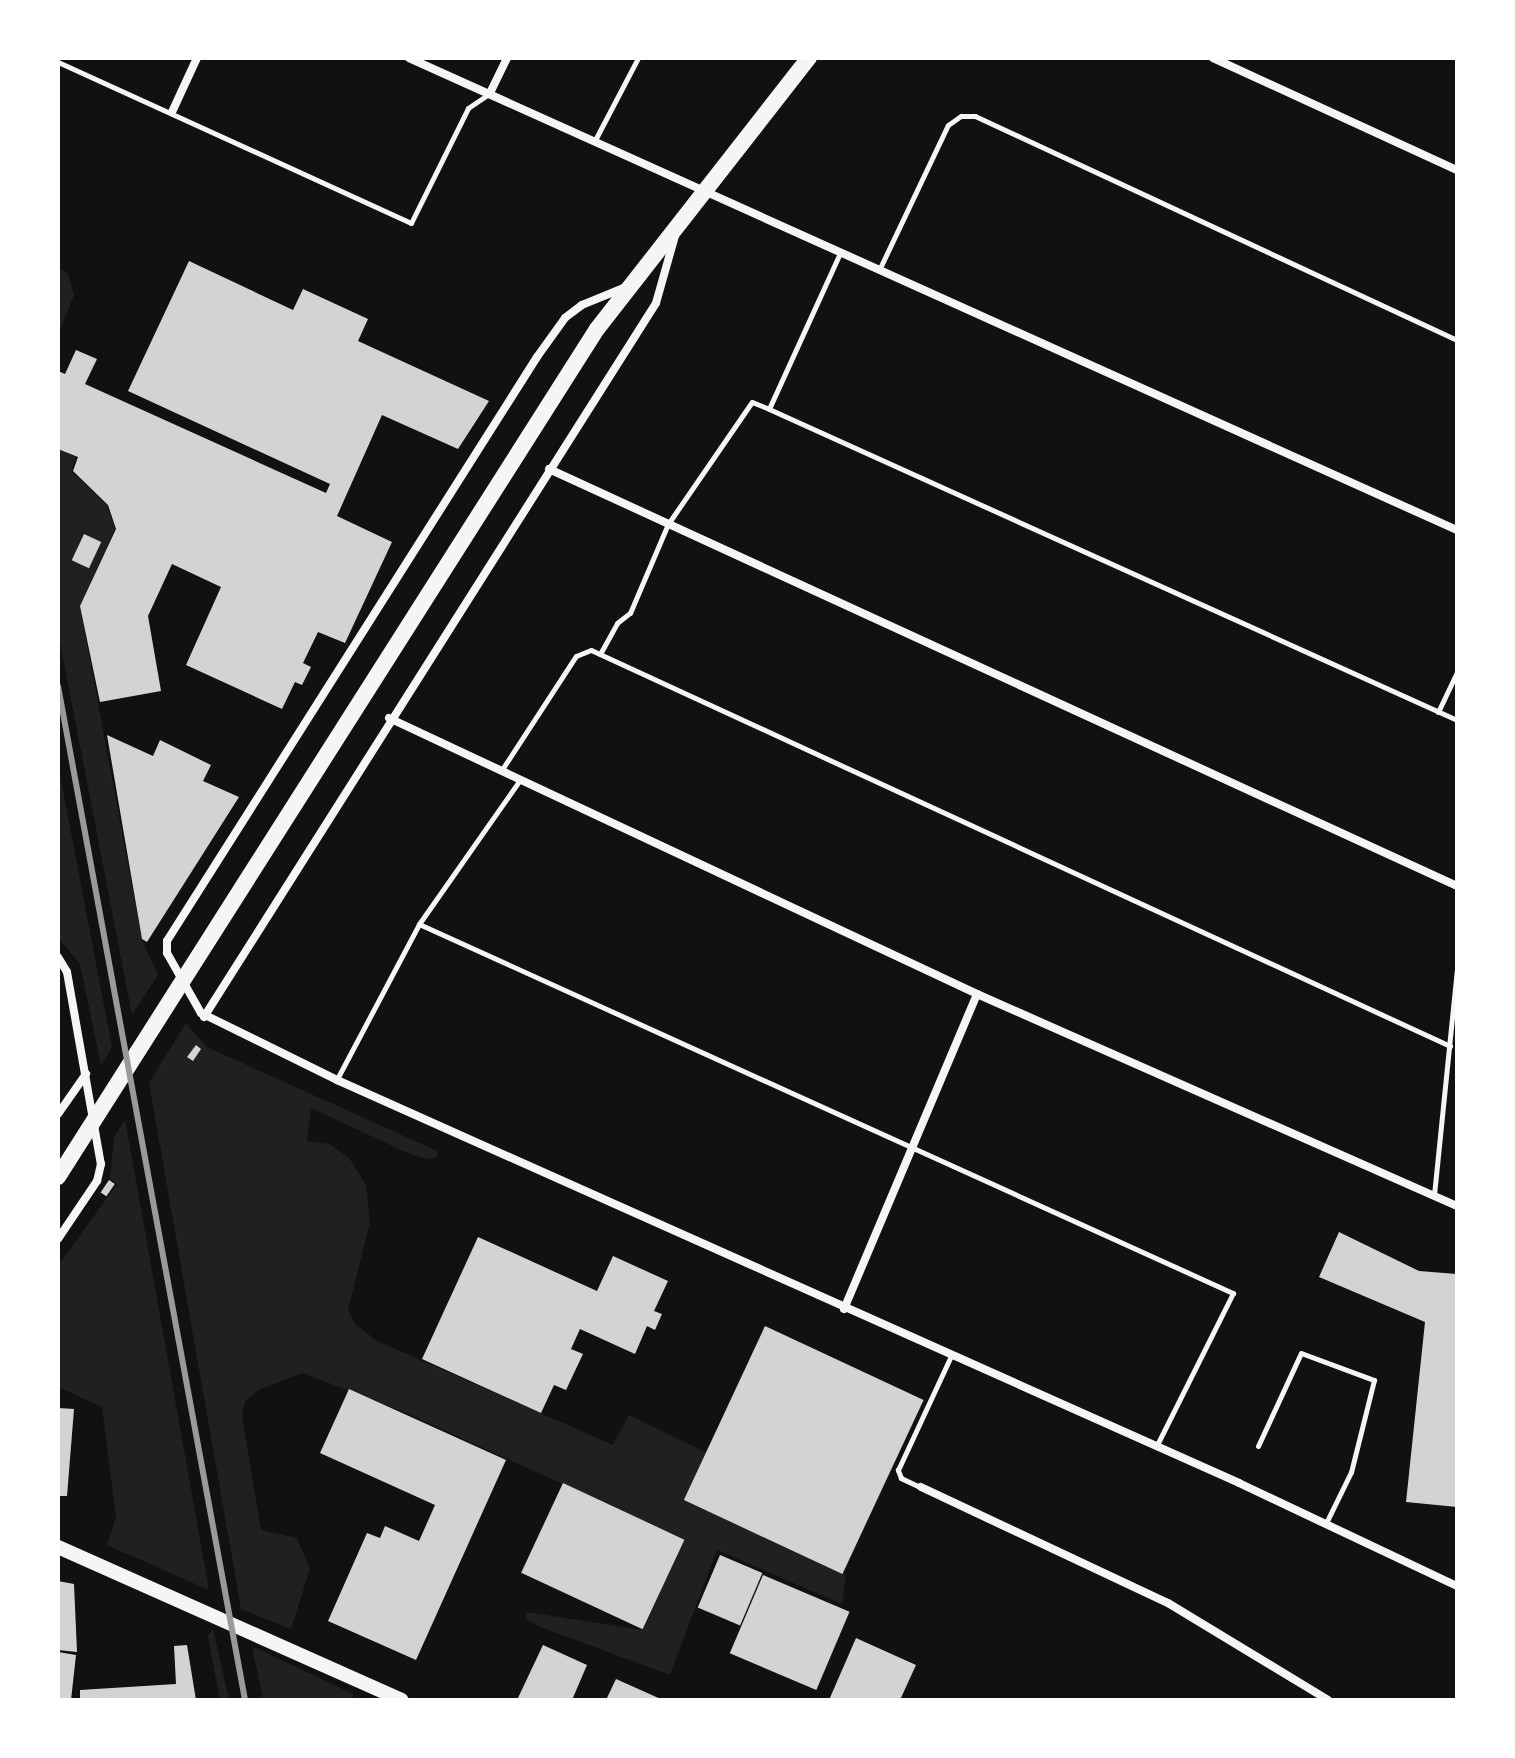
<!DOCTYPE html>
<style>
body{margin:0}
#map{position:relative;width:1515px;height:1758px;overflow:hidden;background:#111;font-family:Commissioner,sans-serif}
div>[style]{position:absolute}
.green>*{inset:0;background:#202020}
.building>*{inset:0;background:#d3d3d3;transform-origin:0 0}
.service>*{height:5px;margin:-2.5px;padding:0 2.5px;transform-origin:2.5px;border-radius:2.5px;background:#f5f5f5}
.minor>*{height:8px;margin:-4px;padding:0 4px;transform-origin:4px;border-radius:4px;background:#f5f5f5}
.tertiary>*{height:14px;margin:-7px;padding:0 7px;transform-origin:7px;border-radius:7px;background:#f5f5f5}
.primary>*{height:16px;margin:-8px;padding:0 8px;transform-origin:8px;border-radius:8px;background:#f5f5f5}
.rail>*{height:6px;margin:-3px;padding:0 3px;transform-origin:3px;border-radius:3px;background:#9a9a9a}
span{translate:-50% -50%;white-space:nowrap;text-align:center;line-height:1.15;-webkit-text-stroke:7px #fff;paint-order:stroke}
.frame{position:absolute;inset:0;border:60px solid #fff;pointer-events:none}
</style>
<div id="map">
<div class="green">
<i style="clip-path:polygon(58px 266px,68px 274px,74px 295px,58px 335px)"></i>
<i style="clip-path:polygon(58px 449px,76px 457px,71px 471px,107px 505px,115px 529px,80px 606px,142px 940px,158px 975px,132px 1015px,58px 632px)"></i>
<i style="clip-path:polygon(58px 764px,112px 1047px,101px 1065px,80px 964px,58px 938px)"></i>
<i style="clip-path:polygon(186px 1023px,207px 1047px,437px 1151px,438px 1157px,429px 1159px,412px 1155px,311px 1108px,307px 1141px,329px 1144px,349px 1158px,366px 1185px,370px 1222px,348px 1310px,355px 1324px,377px 1341px,613px 1445px,629px 1415px,707px 1453px,685px 1501px,846px 1574px,842px 1604px,717px 1550px,670px 1675px,538px 1626px,526px 1619px,526px 1612px,643px 1630px,684px 1539px,404px 1412px,303px 1373px,260px 1389px,245px 1401px,242px 1415px,261px 1530px,297px 1538px,310px 1569px,291px 1629px,241px 1609px,149px 1083px)"></i>
<i style="clip-path:polygon(125px 1120px,143px 1220px,209px 1590px,107px 1545px,116px 1518px,102px 1407px,58px 1387px,58px 1266px,117px 1184px,110px 1178px,114px 1137px)"></i>
<i style="clip-path:polygon(213px 1629px,229px 1700px,220px 1700px,208px 1636px)"></i>
<i style="clip-path:polygon(252px 1646px,353px 1694px,353px 1700px,263px 1700px)"></i>
</div>
<div class="building">
<i style="clip-path:polygon(189px 261px,293px 310px,303px 289px,368px 319px,358px 341px,489px 401px,458px 449px,382px 415px,337px 516px,392px 542px,345px 643px,318px 632px,303px 663px,311px 667px,302px 685px,295px 682px,282px 709px,186px 665px,221px 587px,172px 564px,148px 616px,161px 691px,100px 702px,80px 606px,116px 529px,108px 505px,73px 471px,78px 457px,58px 449px,58px 371px,65px 374px,76px 350px,97px 359px,85px 384px,326px 493px,330px 484px,128px 391px)"></i>
<i style="left:84px;top:534px;width:19px;height:29px;rotate:25deg"></i>
<i style="clip-path:polygon(107px 735px,153px 756px,160px 740px,211px 765px,203px 781px,239px 797px,147px 942px,142px 939px)"></i>
<i style="clip-path:polygon(196px 1045px,201px 1049px,193px 1061px,187px 1057px)"></i>
<i style="left:109px;top:1180px;width:7px;height:15px;rotate:34deg"></i>
<i style="clip-path:polygon(1339px 1232px,1419px 1271px,1457px 1274px,1457px 1507px,1406px 1502px,1425px 1322px,1319px 1277px)"></i>
<i style="clip-path:polygon(478px 1237px,597px 1291px,613px 1256px,668px 1281px,654px 1311px,662px 1314px,655px 1330px,647px 1326px,635px 1354px,580px 1329px,571px 1349px,583px 1354px,566px 1390px,554px 1385px,541px 1413px,422px 1359px)"></i>
<i style="left:765px;top:1326px;width:175px;height:192px;rotate:25deg"></i>
<i style="clip-path:polygon(349px 1389px,506px 1460px,416px 1660px,328px 1621px,367px 1533px,380px 1538px,385px 1526px,419px 1541px,435px 1505px,320px 1453px)"></i>
<i style="clip-path:polygon(58px 1408px,74px 1409px,67px 1496px,58px 1496px)"></i>
<i style="left:563px;top:1483px;width:134px;height:99px;rotate:25deg"></i>
<i style="left:720px;top:1555px;width:46px;height:57px;rotate:23deg"></i>
<i style="left:763px;top:1575px;width:94px;height:85px;rotate:23deg"></i>
<i style="clip-path:polygon(58px 1581px,74px 1584px,77px 1652px,58px 1650px)"></i>
<i style="clip-path:polygon(856px 1638px,916px 1665px,900px 1700px,829px 1700px)"></i>
<i style="clip-path:polygon(187px 1645px,196px 1700px,80px 1700px,80px 1690px,176px 1684px,174px 1646px)"></i>
<i style="clip-path:polygon(543px 1645px,587px 1665px,572px 1700px,517px 1700px)"></i>
<i style="clip-path:polygon(58px 1652px,76px 1655px,71px 1700px,58px 1700px)"></i>
<i style="clip-path:polygon(616px 1679px,663px 1700px,606px 1700px)"></i>
</div>
<div class="service">
<i style="left:58px;top:62px;width:388px;rotate:24.5deg"></i>
<i style="left:411px;top:223px;width:128px;rotate:-63.6deg"></i>
<i style="left:468px;top:108px;width:25px;rotate:-34deg"></i>
<i style="left:594px;top:142px;width:95px;rotate:-62.4deg"></i>
<i style="left:840px;top:253px;width:171px;rotate:114.5deg"></i>
<i style="left:769px;top:409px;width:755px;rotate:24.32deg"></i>
<i style="left:880px;top:268px;width:158px;rotate:-64.6deg"></i>
<i style="left:948px;top:125px;width:16px;rotate:-35deg"></i>
<i style="left:961px;top:116px;width:14px"></i>
<i style="left:975px;top:116px;width:532px;rotate:24.93deg"></i>
<i style="left:600px;top:654px;width:35px;rotate:-61deg"></i>
<i style="left:617px;top:623px;width:16px;rotate:-38deg"></i>
<i style="left:630px;top:613px;width:97px;rotate:-66.9deg"></i>
<i style="left:668px;top:524px;width:148px;rotate:-55.5deg"></i>
<i style="left:752px;top:402px;width:18px;rotate:22deg"></i>
<i style="left:1438px;top:712px;width:44px;rotate:-64.6deg"></i>
<i style="left:501px;top:771px;width:137px;rotate:-56.9deg"></i>
<i style="left:576px;top:656px;width:16px;rotate:-22deg"></i>
<i style="left:591px;top:650px;width:946px;rotate:24.75deg"></i>
<i style="left:419px;top:924px;width:894px;rotate:24.39deg"></i>
<i style="left:1233px;top:1293px;width:172px;rotate:116.6deg"></i>
<i style="left:337px;top:1079px;width:175px;rotate:-62.1deg"></i>
<i style="left:419px;top:924px;width:176px;rotate:-55deg"></i>
<i style="left:1434px;top:1195px;width:228px;rotate:-84.2deg"></i>
<i style="left:1258px;top:1446px;width:102px;rotate:-65.2deg"></i>
<i style="left:1301px;top:1353px;width:78px;rotate:20.3deg"></i>
<i style="left:1374px;top:1380px;width:95px;rotate:104deg"></i>
<i style="left:1351px;top:1472px;width:57px;rotate:116.1deg"></i>
<i style="left:920px;top:1487px;width:21px;rotate:-155deg"></i>
<i style="left:901px;top:1478px;width:9px;rotate:-111deg"></i>
<i style="left:898px;top:1470px;width:126px;rotate:-65.1deg"></i>
</div>
<div class="minor">
<i style="left:409px;top:58px;width:1149px;rotate:24.25deg"></i>
<i style="left:1213px;top:58px;width:268px;rotate:24.7deg"></i>
<i style="left:490px;top:93px;width:39px;rotate:-64deg"></i>
<i style="left:172px;top:112px;width:60px;rotate:-65.2deg"></i>
<i style="left:626px;top:287px;width:48px;rotate:157.8deg"></i>
<i style="left:582px;top:305px;width:21px;rotate:143deg"></i>
<i style="left:565px;top:318px;width:48px;rotate:125.7deg"></i>
<i style="left:537px;top:357px;width:691px;rotate:122.36deg"></i>
<i style="left:167px;top:941px;width:12px;rotate:90deg"></i>
<i style="left:167px;top:953px;width:69px;rotate:60.5deg"></i>
<i style="left:201px;top:1013px;width:152px;rotate:26.2deg"></i>
<i style="left:337px;top:1080px;width:988px;rotate:24.07deg"></i>
<i style="left:1239px;top:1483px;width:241px;rotate:25.3deg"></i>
<i style="left:549px;top:469px;width:999px;rotate:24.67deg"></i>
<i style="left:389px;top:718px;width:650px;rotate:25.14deg"></i>
<i style="left:977px;top:994px;width:525px;rotate:23.83deg"></i>
<i style="left:58px;top:957px;width:17px;rotate:59deg"></i>
<i style="left:67px;top:972px;width:195px;rotate:80deg"></i>
<i style="left:101px;top:1164px;width:17px;rotate:103deg"></i>
<i style="left:97px;top:1181px;width:70px;rotate:123.9deg"></i>
<i style="left:204px;top:1017px;width:845px;rotate:-57.66deg"></i>
<i style="left:656px;top:303px;width:70px;rotate:-74.2deg"></i>
<i style="left:58px;top:1114px;width:49px;rotate:-55deg"></i>
<i style="left:844px;top:1309px;width:342px;rotate:-67.1deg"></i>
<i style="left:921px;top:1487px;width:273px;rotate:25.2deg"></i>
<i style="left:1168px;top:1603px;width:187px;rotate:31.2deg"></i>
</div>
<div class="tertiary">
<i style="left:58px;top:1547px;width:376px;rotate:24deg"></i>
</div>
<div class="primary">
<i style="left:58px;top:1177px;width:1005px;rotate:-57.56deg"></i>
<i style="left:597px;top:329px;width:344px;rotate:-52deg"></i>
</div>
<div class="rail">
<i style="left:58px;top:686px;width:1031px;rotate:79.55deg"></i>
</div>
<div class="frame"></div>
</div>
